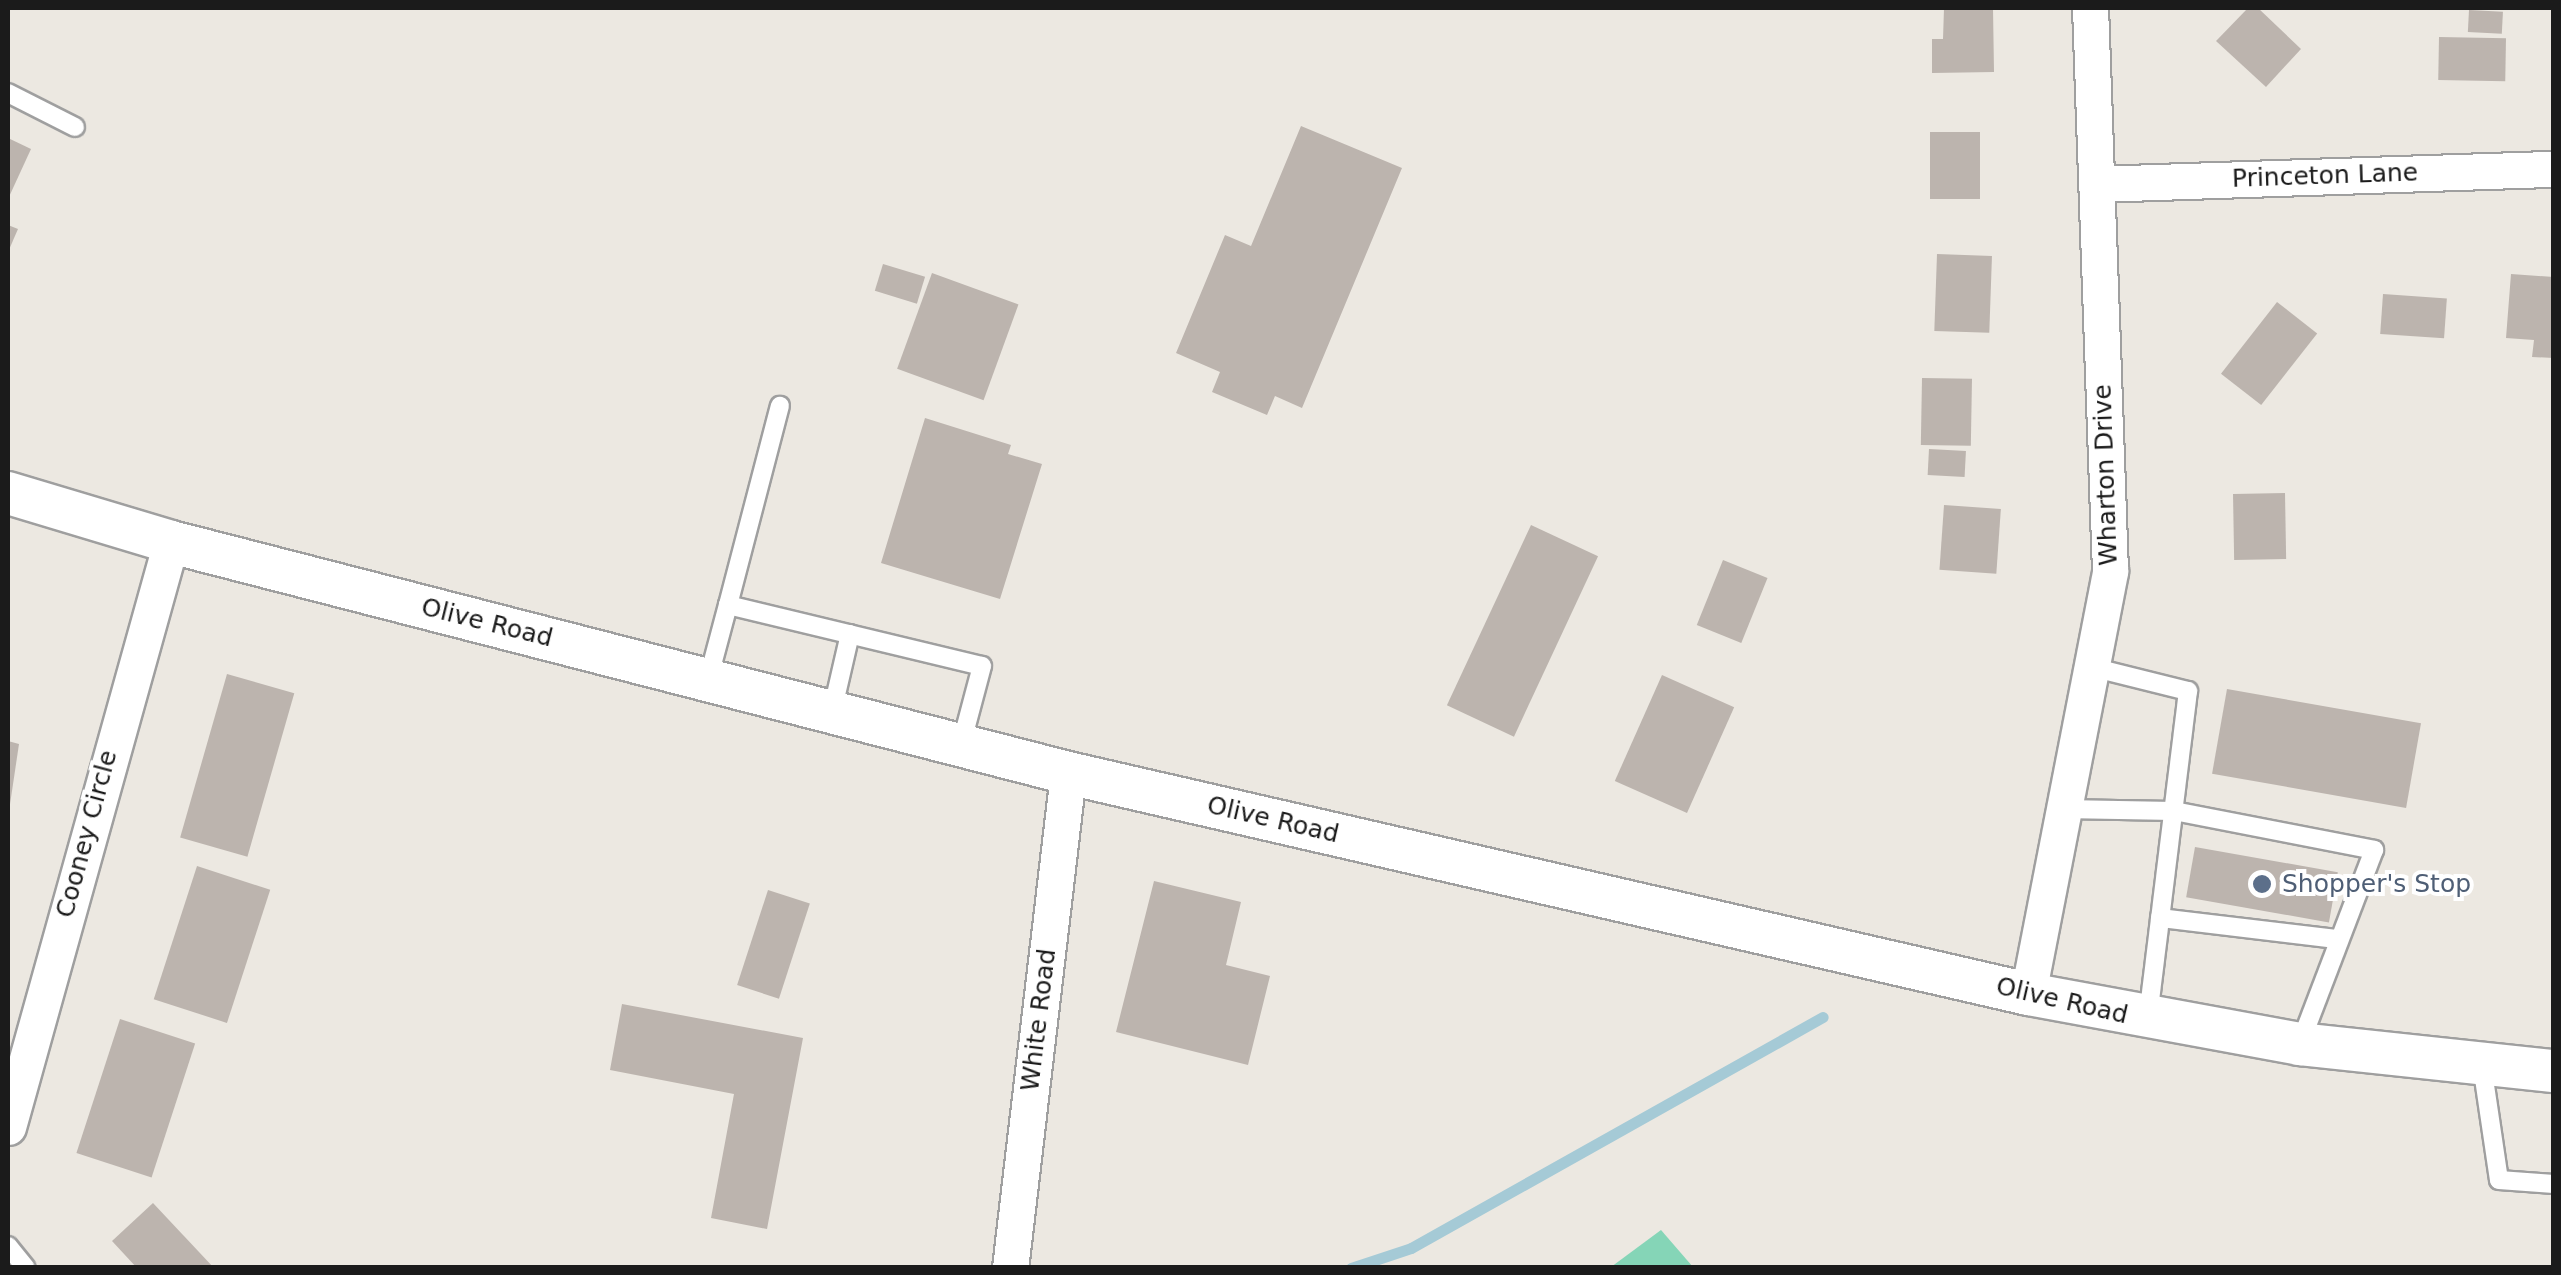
<!DOCTYPE html>
<style>
body{margin:0}
#map{position:relative;width:2561px;height:1275px;overflow:hidden;background:#ece8e1;font-family:"DejaVu Sans",sans-serif}
div>[style]{position:absolute}
.pitch>*{inset:0;background:#85d5b7}
.stream>*{height:11px;margin:-5.5px;padding:0 5.5px;transform-origin:5.5px;border-radius:5.5px;background:#a5cad6}
.building>*{inset:0;background:#bcb4ae;transform-origin:0 0}
.roads{filter:drop-shadow(2px 0 #9f9f9f) drop-shadow(-2px 0 #9f9f9f) drop-shadow(0 2px #9f9f9f) drop-shadow(0 -2px #9f9f9f)}
.service>*{height:18px;margin:-9px;padding:0 9px;transform-origin:9px;border-radius:9px;background:#fff}
.minor>*{height:35px;margin:-17.5px;padding:0 17.5px;transform-origin:17.5px;border-radius:17.5px;background:#fff}
.tertiary>*{height:42px;margin:-21px;padding:0 21px;transform-origin:21px;border-radius:21px;background:#fff}
.dots>*{width:28px;height:28px;translate:-50% -50%;box-sizing:border-box;border:5px solid #fff;border-radius:50%}
span{translate:-50% -50%;white-space:nowrap;text-align:center;line-height:1.15;-webkit-text-stroke:8px #fff;paint-order:stroke}
.street-label{font-size:25px;color:#1b1b1b}
.service-label{font-size:25px;color:#4e5e75}
.left{translate:0 -50%;text-align:left}
.frame{position:absolute;inset:0;border:10px solid #1b1b1b;pointer-events:none}
</style>
<div id="map">
<div class="pitch">
<i style="clip-path:polygon(1661px 1230px,1693px 1267px,1611px 1267px)"></i>
</div>
<div class="stream">
<i style="left:1351px;top:1268px;width:63px;rotate:-18.4deg"></i>
<i style="left:1411px;top:1248px;width:472px;rotate:-29.3deg"></i>
</div>
<div class="building">
<i style="clip-path:polygon(1944px 8px,1993px 8px,1994px 72px,1932px 73px,1932px 39px,1943px 39px)"></i>
<i style="clip-path:polygon(2248px 8px,2258px 8px,2301px 49px,2266px 87px,2216px 41px)"></i>
<i style="left:2469px;top:10px;width:34px;height:22px;rotate:3deg"></i>
<i style="left:2439px;top:37px;width:67px;height:43px;rotate:1deg"></i>
<i style="clip-path:polygon(1301px 126px,1402px 168px,1302px 408px,1275px 396px,1267px 415px,1212px 392px,1220px 372px,1176px 353px,1225px 235px,1251px 246px)"></i>
<i style="left:1930px;top:132px;width:50px;height:67px"></i>
<i style="clip-path:polygon(8px 138px,31px 149px,8px 199px)"></i>
<i style="clip-path:polygon(8px 225px,18px 229px,8px 252px)"></i>
<i style="left:1937px;top:254px;width:55px;height:77px;rotate:2deg"></i>
<i style="left:883px;top:264px;width:44px;height:28px;rotate:17deg"></i>
<i style="left:932px;top:273px;width:92px;height:102px;rotate:20deg"></i>
<i style="clip-path:polygon(2511px 274px,2554px 277px,2554px 358px,2532px 357px,2534px 340px,2506px 338px)"></i>
<i style="left:2383px;top:294px;width:64px;height:40px;rotate:4deg"></i>
<i style="left:2277px;top:302px;width:51px;height:91px;rotate:38deg"></i>
<i style="left:1922px;top:378px;width:50px;height:67px;rotate:1deg"></i>
<i style="clip-path:polygon(925px 418px,1011px 445px,1008px 454px,1042px 464px,1000px 599px,881px 563px)"></i>
<i style="left:1929px;top:449px;width:37px;height:26px;rotate:3deg"></i>
<i style="left:2285px;top:493px;width:66px;height:52px;rotate:89deg"></i>
<i style="left:1944px;top:505px;width:57px;height:65px;rotate:4deg"></i>
<i style="left:1531px;top:525px;width:74px;height:199px;rotate:25deg"></i>
<i style="left:1723px;top:560px;width:48px;height:70px;rotate:22deg"></i>
<i style="left:227px;top:674px;width:70px;height:170px;rotate:16deg"></i>
<i style="left:1662px;top:675px;width:79px;height:116px;rotate:24deg"></i>
<i style="left:2227px;top:689px;width:197px;height:86px;rotate:10deg"></i>
<i style="clip-path:polygon(8px 741px,19px 744px,9px 811px,8px 811px)"></i>
<i style="left:2195px;top:847px;width:145px;height:51px;rotate:10deg"></i>
<i style="left:197px;top:866px;width:77px;height:140px;rotate:18deg"></i>
<i style="clip-path:polygon(1154px 881px,1241px 902px,1226px 965px,1270px 976px,1248px 1065px,1116px 1032px)"></i>
<i style="left:768px;top:890px;width:44px;height:100px;rotate:18deg"></i>
<i style="clip-path:polygon(622px 1004px,803px 1038px,767px 1229px,711px 1218px,734px 1094px,610px 1070px)"></i>
<i style="left:120px;top:1019px;width:79px;height:141px;rotate:18deg"></i>
<i style="clip-path:polygon(153px 1203px,214px 1268px,137px 1268px,112px 1241px)"></i>
</div>
<div class="roads">
<div class="service">
<i style="left:8px;top:93px;width:75px;rotate:26.9deg"></i>
<i style="left:728px;top:605px;width:206px;rotate:-75.4deg"></i>
<i style="left:2091px;top:667px;width:100px;rotate:13.9deg"></i>
<i style="left:2188px;top:691px;width:326px;rotate:97deg"></i>
<i style="left:708px;top:680px;width:78px;rotate:-75.1deg"></i>
<i style="left:728px;top:605px;width:261px;rotate:13.5deg"></i>
<i style="left:982px;top:666px;width:82px;rotate:104.9deg"></i>
<i style="left:832px;top:712px;width:80px;rotate:-77deg"></i>
<i style="left:2063px;top:809px;width:111px;rotate:1deg"></i>
<i style="left:2174px;top:811px;width:204px;rotate:11deg"></i>
<i style="left:2374px;top:850px;width:208px;rotate:110.9deg"></i>
<i style="left:2160px;top:918px;width:177px;rotate:6.8deg"></i>
<i style="left:2482px;top:1065px;width:116px;rotate:81.6deg"></i>
<i style="left:2499px;top:1180px;width:55px;rotate:4.2deg"></i>
<i style="left:8px;top:1246px;width:28px;rotate:51deg"></i>
</div>
<div class="minor">
<i style="left:2096px;top:184px;width:458px;rotate:-1.9deg"></i>
<i style="left:2028px;top:994px;width:431px;rotate:-79deg"></i>
<i style="left:2110px;top:571px;width:563px;rotate:-92.03deg"></i>
<i style="left:8px;top:1127px;width:607px;rotate:-74.43deg"></i>
<i style="left:1010px;top:1268px;width:498px;rotate:-83.3deg"></i>
</div>
<div class="tertiary">
<i style="left:8px;top:493px;width:170px;rotate:16.7deg"></i>
<i style="left:171px;top:542px;width:926px;rotate:14.44deg"></i>
<i style="left:1068px;top:773px;width:985px;rotate:12.96deg"></i>
<i style="left:2028px;top:994px;width:277px;rotate:10.4deg"></i>
<i style="left:2300px;top:1044px;width:255px;rotate:6.1deg"></i>
</div>
</div>
<div class="dots">
<i style="left:2262px;top:884px;background:#5c6f8a"></i>
</div>
<div class="street-label">
<span style="left:2325px;top:176px;rotate:-2deg">Princeton Lane</span>
<span style="left:2106px;top:475px;rotate:-92deg">Wharton Drive</span>
<span style="left:487px;top:623px;rotate:14deg">Olive Road</span>
<span style="left:1273px;top:820px;rotate:13deg">Olive Road</span>
<span style="left:87px;top:834px;rotate:-75deg">Cooney Circle</span>
<span style="left:2062px;top:1001px;rotate:13deg">Olive Road</span>
<span style="left:1039px;top:1020px;rotate:-83deg">White Road</span>
</div>
<div class="service-label">
<span class="left" style="left:2282px;top:884px">Shopper's Stop</span>
</div>
<div class="frame"></div>
</div>
